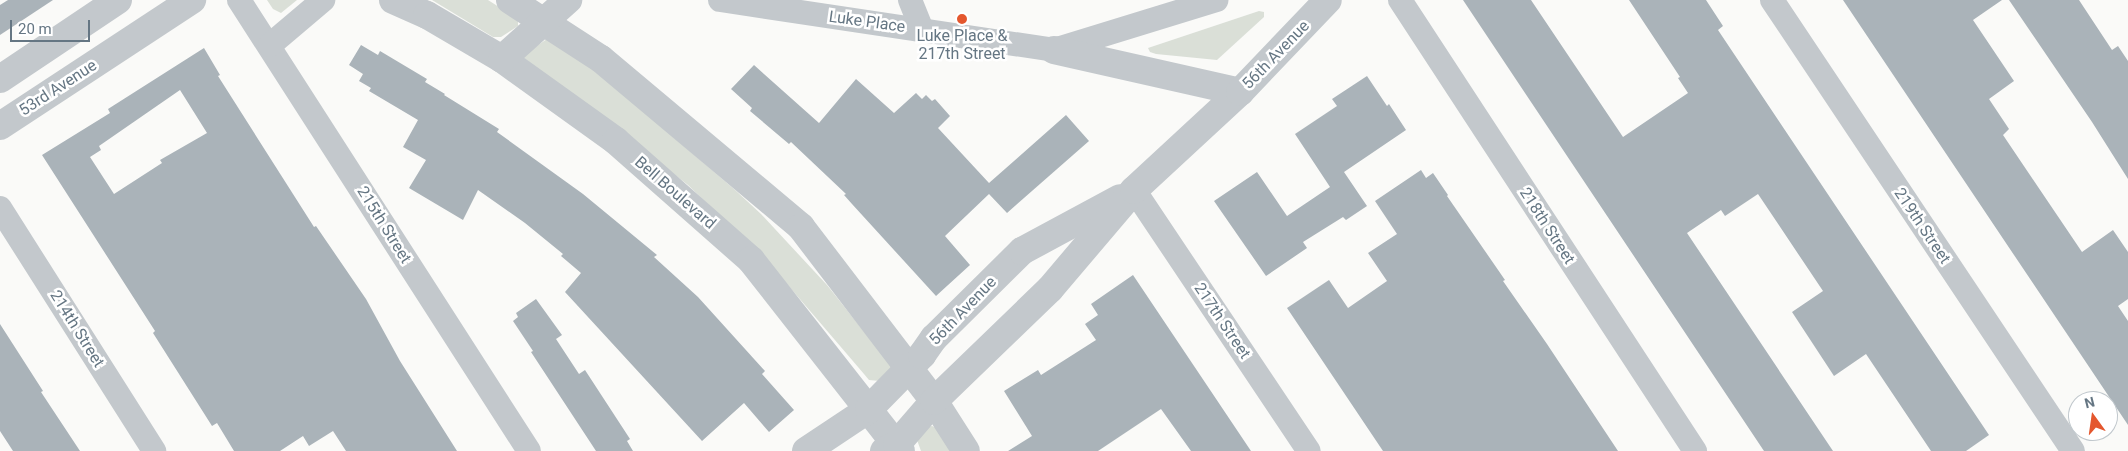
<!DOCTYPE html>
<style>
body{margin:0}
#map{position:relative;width:2128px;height:451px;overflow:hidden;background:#fafaf8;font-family:Roboto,sans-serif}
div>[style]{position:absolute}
.green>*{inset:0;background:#dadfd7}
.building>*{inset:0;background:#aab3b9}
.minor>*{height:24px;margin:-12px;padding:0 12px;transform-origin:12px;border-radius:12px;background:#c3c8cc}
.tertiary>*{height:28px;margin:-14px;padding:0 14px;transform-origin:14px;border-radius:14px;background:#c3c8cc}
.dots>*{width:14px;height:14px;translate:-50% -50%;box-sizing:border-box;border:2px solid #fff;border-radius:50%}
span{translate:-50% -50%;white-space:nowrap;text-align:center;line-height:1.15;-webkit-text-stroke:5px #fff;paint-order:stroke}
.street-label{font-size:16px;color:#657683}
.poi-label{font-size:16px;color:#657683}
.north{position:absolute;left:2068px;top:391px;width:50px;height:50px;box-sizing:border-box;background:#fff;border:1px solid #c1c8cd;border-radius:50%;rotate:346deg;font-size:14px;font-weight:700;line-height:20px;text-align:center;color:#657683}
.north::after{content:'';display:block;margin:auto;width:18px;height:22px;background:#e4572e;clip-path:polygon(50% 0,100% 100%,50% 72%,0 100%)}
.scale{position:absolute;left:10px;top:20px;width:80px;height:22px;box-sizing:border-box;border:2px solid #657683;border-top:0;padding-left:6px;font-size:15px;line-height:18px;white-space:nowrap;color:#657683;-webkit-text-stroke:4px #fff;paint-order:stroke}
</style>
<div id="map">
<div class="green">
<i style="clip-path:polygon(267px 0,297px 0,281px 13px,273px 9px)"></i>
<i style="clip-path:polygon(432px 0,488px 0,518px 19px,518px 26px,501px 37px,493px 37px)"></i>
<i style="clip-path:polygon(1259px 11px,1264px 12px,1264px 17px,1217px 60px,1156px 54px,1150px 52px,1148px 48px)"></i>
<i style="clip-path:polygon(547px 39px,577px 58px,615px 87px,734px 189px,761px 214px,827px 285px,892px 367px,880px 381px,869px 380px,864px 374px,769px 263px,688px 185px,524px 58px,523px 55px)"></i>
<i style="clip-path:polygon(932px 426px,937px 428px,955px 451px,921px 451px,917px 440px,926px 427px)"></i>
</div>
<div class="building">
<i style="clip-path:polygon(8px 0,53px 0,0 35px,0 5px)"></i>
<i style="clip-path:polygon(1463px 0,1531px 0,1623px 137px,1688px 93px,1678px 78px,1680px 77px,1629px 0,1706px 0,1723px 26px,1718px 30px,1989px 435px,1966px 451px,1931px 451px,1866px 354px,1834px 376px,1792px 312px,1823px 291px,1758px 194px,1725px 216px,1721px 210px,1687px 233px,1833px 451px,1764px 451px)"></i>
<i style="clip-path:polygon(1843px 0,2002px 0,1973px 20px,2014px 81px,1989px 99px,2009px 129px,2003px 135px,2082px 252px,2113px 230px,2128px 252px,2128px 299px,2118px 306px,2128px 321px,2128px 425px)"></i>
<i style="clip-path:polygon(2009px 0,2079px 0,2112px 50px,2118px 46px,2128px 61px,2128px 179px,2092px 122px)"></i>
<i style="clip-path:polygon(361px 45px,378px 55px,380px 51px,427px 79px,425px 82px,445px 94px,444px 95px,499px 129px,497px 132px,583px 194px,657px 255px,654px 257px,698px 297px,765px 371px,762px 374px,794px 410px,769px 432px,744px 403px,702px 441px,565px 292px,581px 273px,561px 256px,563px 254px,525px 223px,478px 190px,463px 220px,409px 188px,426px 160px,403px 147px,418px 120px,369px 91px,371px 88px,359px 81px,363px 74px,349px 65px)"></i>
<i style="clip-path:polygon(evenodd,204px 48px,220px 75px,218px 76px,314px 227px,316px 226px,366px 299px,400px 361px,457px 451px,346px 451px,333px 431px,309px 446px,303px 436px,280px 451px,234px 451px,217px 423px,212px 426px,153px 333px,155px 331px,42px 155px,110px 113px,108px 109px,204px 48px,180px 90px,207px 133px,160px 160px,162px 163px,114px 194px,90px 157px,101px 150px,99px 146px,180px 90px)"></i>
<i style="clip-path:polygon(754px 65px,819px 123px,856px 79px,894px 113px,916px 93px,922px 99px,926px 95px,932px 101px,935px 99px,950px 116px,938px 128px,989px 183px,1066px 115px,1089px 141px,1007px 213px,989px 194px,945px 236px,970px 265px,936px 296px,852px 204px,844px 195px,846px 194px,791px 142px,789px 144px,750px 111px,752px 108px,731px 89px)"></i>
<i style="clip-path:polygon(1367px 76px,1387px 106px,1389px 104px,1406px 130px,1344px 172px,1367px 206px,1346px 220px,1343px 217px,1303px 242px,1307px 248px,1266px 276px,1214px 201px,1257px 172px,1287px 216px,1330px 187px,1295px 134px,1337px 106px,1332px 99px)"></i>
<i style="clip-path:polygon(1421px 170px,1426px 178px,1433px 173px,1448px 195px,1447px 196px,1505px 280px,1503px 281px,1547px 344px,1618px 451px,1383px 451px,1287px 308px,1329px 280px,1348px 308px,1387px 281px,1368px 253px,1397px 234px,1375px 201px)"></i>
<i style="clip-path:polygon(1133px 275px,1251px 451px,1191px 451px,1161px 409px,1098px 451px,1008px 451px,1032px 436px,1004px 391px,1038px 370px,1041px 375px,1096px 340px,1085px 324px,1098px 315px,1091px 304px)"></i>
<i style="clip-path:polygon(536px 299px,562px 335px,556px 339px,579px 374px,585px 370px,630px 439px,627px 441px,633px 451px,596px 451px,531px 352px,533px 351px,513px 321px,518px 317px,516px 313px)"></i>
<i style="clip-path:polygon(0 324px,43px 391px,41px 392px,80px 451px,13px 451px,0 431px)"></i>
</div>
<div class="minor">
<i style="left:239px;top:0;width:536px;rotate:57.26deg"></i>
<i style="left:720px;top:0;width:338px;rotate:8.5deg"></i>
<i style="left:1054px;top:50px;width:170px;rotate:-17.1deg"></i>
<i style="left:910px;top:0;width:32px;rotate:68deg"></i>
<i style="left:1400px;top:0;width:539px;rotate:56.81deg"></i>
<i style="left:1772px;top:0;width:542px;rotate:56.28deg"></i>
<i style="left:270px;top:45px;width:70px;rotate:-40.3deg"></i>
<i style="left:1134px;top:190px;width:314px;rotate:56.2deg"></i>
<i style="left:0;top:208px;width:288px;rotate:57.6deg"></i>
</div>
<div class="tertiary">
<i style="left:393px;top:0;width:37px;rotate:24deg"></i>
<i style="left:427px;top:15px;width:87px;rotate:30.4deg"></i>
<i style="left:502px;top:59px;width:140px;rotate:35.7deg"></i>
<i style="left:616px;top:141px;width:180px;rotate:41.4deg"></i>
<i style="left:751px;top:260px;width:243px;rotate:51.9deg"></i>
<i style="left:510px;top:0;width:108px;rotate:33deg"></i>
<i style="left:601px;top:59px;width:261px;rotate:40deg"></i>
<i style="left:801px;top:227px;width:219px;rotate:52.6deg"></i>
<i style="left:934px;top:401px;width:59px;rotate:57.4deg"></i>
<i style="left:1054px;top:50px;width:191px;rotate:12.7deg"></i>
<i style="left:502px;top:59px;width:89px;rotate:-41.8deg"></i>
<i style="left:0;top:79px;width:142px;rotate:-33.8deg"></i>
<i style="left:0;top:126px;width:230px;rotate:-33.3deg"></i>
<i style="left:806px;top:451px;width:76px;rotate:-33.7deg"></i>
<i style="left:869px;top:409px;width:76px;rotate:-45.5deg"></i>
<i style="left:922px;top:355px;width:21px;rotate:-55deg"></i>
<i style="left:934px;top:338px;width:124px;rotate:-44.7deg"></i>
<i style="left:1022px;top:251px;width:111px;rotate:-28.4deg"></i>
<i style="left:884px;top:451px;width:15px;rotate:-28deg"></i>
<i style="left:897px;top:444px;width:57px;rotate:-49.3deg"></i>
<i style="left:934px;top:401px;width:161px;rotate:-44deg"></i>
<i style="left:1050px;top:289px;width:130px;rotate:-49.7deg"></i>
<i style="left:1134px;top:190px;width:144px;rotate:-42.8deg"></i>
<i style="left:1240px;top:92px;width:127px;rotate:-46.3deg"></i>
</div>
<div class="dots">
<i style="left:962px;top:19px;background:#e4572e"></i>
</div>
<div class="street-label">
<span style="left:867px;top:22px;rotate:8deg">Luke Place</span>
<span style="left:1276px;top:55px;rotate:-46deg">56th Avenue</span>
<span style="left:58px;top:88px;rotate:-33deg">53rd Avenue</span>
<span style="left:675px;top:193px;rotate:41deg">Bell Boulevard</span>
<span style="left:384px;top:225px;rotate:58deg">215th Street</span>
<span style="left:1547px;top:226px;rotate:57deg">218th Street</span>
<span style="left:1922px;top:226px;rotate:56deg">219th Street</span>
<span style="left:963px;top:311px;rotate:-46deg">56th Avenue</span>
<span style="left:1222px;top:321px;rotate:56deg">217th Street</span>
<span style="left:77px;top:329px;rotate:58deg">214th Street</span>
</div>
<div class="poi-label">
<span style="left:962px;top:45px">Luke Place &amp;<br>217th Street</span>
</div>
<div class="north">N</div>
<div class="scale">20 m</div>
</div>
